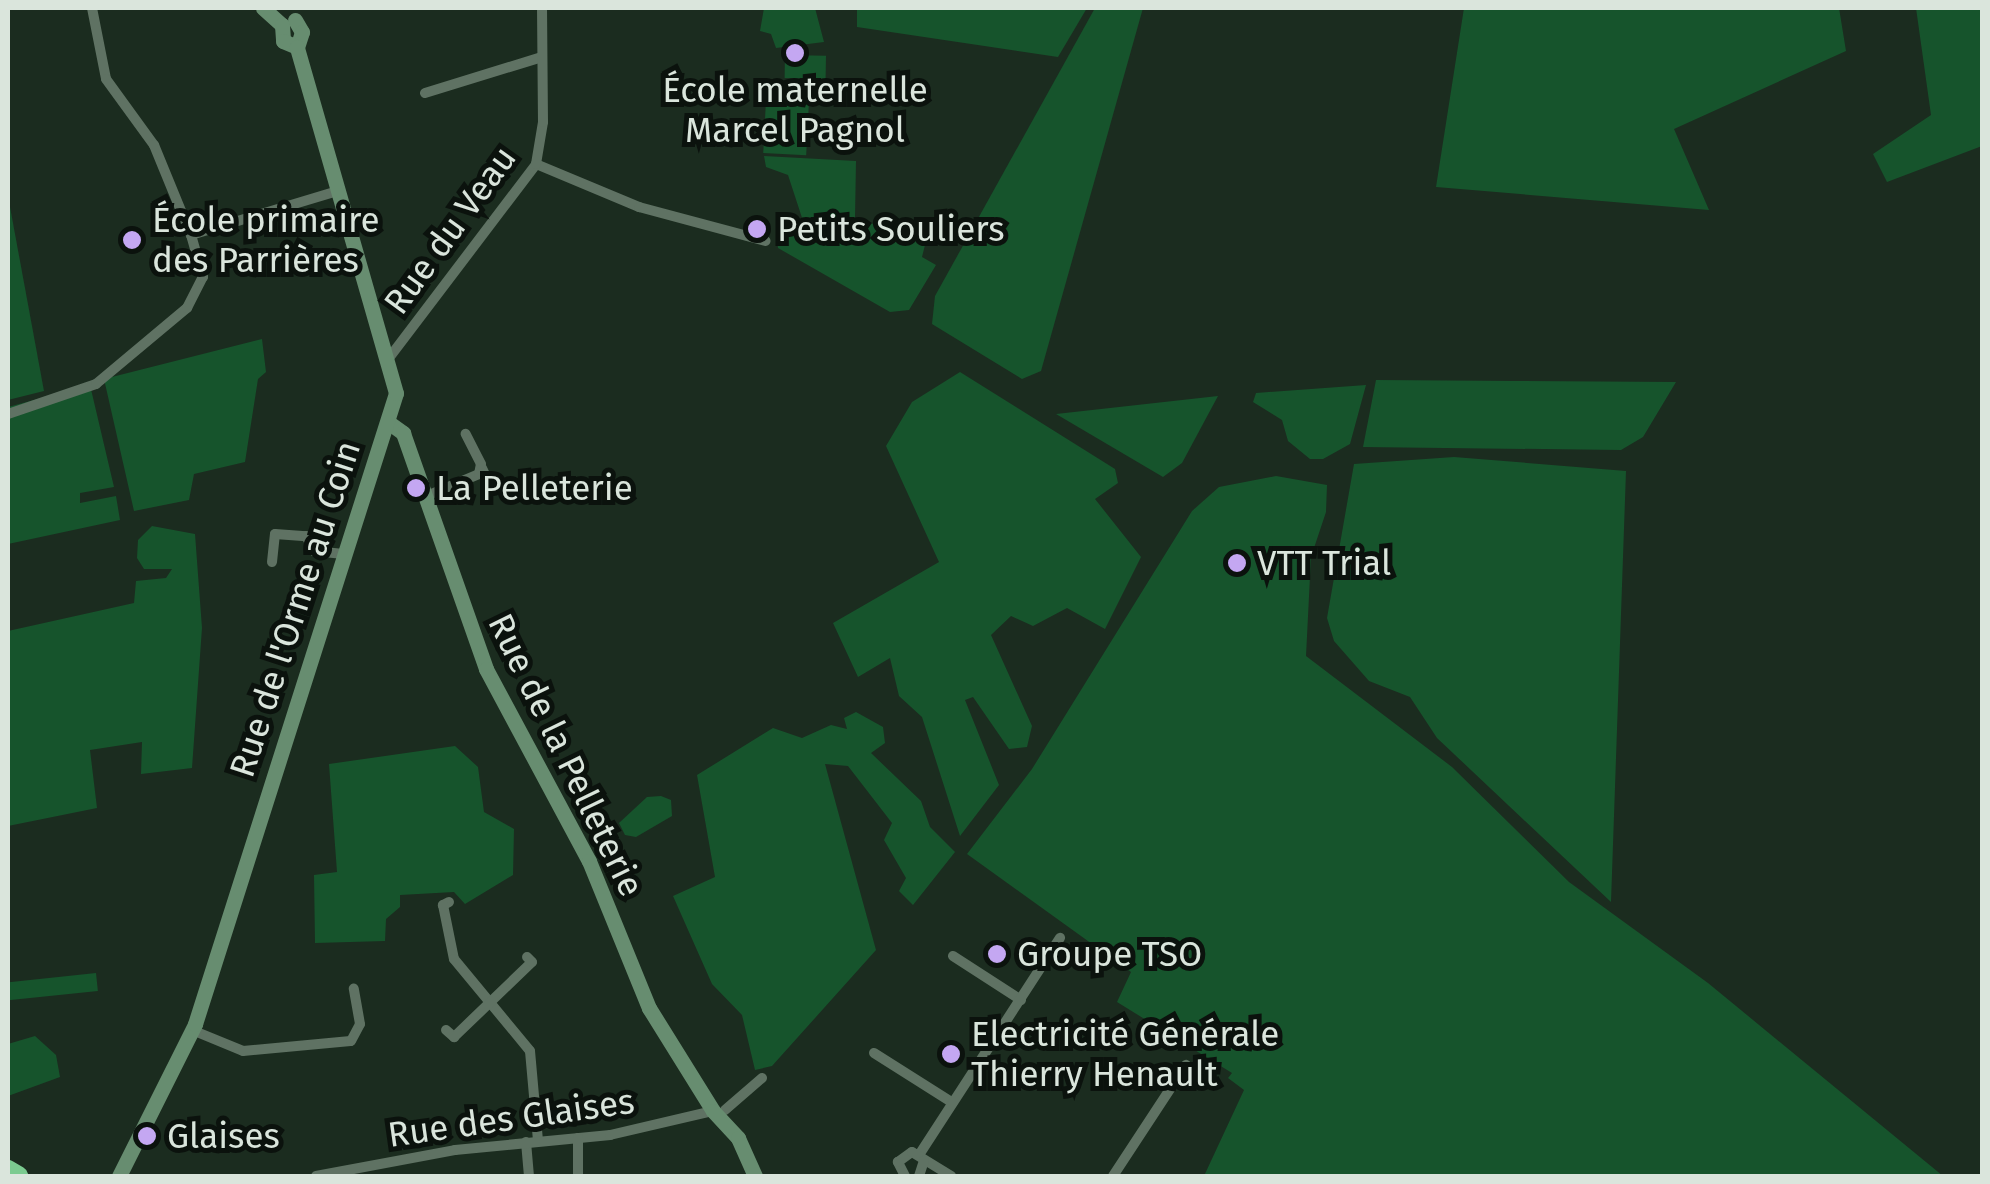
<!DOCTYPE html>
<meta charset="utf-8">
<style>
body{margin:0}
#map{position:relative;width:1990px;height:1184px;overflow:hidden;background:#1b2c1f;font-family:"Fira Sans",sans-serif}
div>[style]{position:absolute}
.green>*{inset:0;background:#16542c;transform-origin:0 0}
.street>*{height:10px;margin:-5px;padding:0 5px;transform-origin:5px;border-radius:5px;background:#5f7263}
.secondary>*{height:15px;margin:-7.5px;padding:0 7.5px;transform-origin:7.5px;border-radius:7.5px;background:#678d70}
.highway>*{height:20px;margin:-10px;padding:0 10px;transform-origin:10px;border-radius:10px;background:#7bcb90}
.dots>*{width:28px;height:28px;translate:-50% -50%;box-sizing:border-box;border:5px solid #0b120d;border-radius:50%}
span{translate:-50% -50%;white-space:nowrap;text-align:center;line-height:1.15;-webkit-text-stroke:10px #0b120d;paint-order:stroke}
.poi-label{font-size:35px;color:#dae5dc}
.left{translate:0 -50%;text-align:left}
.street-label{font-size:35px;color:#dae5dc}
.frame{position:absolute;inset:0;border:10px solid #dae5dc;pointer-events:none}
</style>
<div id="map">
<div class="green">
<i style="clip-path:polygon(764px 8px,815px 8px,824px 42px,776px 48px,771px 34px,760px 31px)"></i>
<i style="clip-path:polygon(857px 8px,1087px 8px,1058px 57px,857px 27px)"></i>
<i style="clip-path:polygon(1095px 8px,1143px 8px,1041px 371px,1022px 379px,932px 324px,935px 296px)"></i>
<i style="clip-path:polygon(1464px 8px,1839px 8px,1846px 51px,1674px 129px,1709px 210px,1436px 187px)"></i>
<i style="clip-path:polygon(1916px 8px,1982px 8px,1982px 146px,1887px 182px,1873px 154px,1931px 115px)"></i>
<i style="left:785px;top:55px;width:41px;height:23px;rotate:1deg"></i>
<i style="left:767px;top:81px;width:43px;height:72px;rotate:3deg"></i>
<i style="clip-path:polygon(764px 156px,856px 161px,855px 218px,926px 241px,922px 257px,936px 265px,909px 310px,890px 312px,778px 248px,777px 239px,805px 227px,788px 175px,766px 167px)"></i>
<i style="clip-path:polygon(8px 196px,44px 391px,8px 400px)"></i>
<i style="clip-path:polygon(262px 339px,266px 372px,258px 379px,245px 462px,194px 474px,189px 500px,134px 511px,104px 379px)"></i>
<i style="clip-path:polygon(960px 372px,1115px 469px,1118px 483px,1095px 499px,1141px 557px,1105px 629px,1067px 608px,1033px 626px,1011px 616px,991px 635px,1032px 726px,1027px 747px,1009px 749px,973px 697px,965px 700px,999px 785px,960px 836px,922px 717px,899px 696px,890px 658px,858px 677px,833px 623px,939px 562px,886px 446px,912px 402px)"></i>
<i style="clip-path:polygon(1376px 380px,1516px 381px,1676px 382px,1643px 437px,1621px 450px,1363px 447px)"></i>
<i style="clip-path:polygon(90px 385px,114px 487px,80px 493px,80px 503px,116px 496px,120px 520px,8px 544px,8px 407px)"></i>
<i style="clip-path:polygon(1366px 385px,1350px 444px,1323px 459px,1310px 459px,1288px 441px,1282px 420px,1253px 402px,1256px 393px)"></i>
<i style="clip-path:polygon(1218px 396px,1182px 463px,1163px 477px,1056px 414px)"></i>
<i style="clip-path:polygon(1454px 457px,1626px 471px,1611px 902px,1437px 738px,1410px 697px,1369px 681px,1334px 641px,1327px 618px,1354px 464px)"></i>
<i style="clip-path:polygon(1276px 476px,1327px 485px,1326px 512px,1311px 557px,1306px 656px,1452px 767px,1569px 882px,1708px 983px,1943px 1176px,1204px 1176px,1244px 1090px,1228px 1078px,1232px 1073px,1117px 1002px,1131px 972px,967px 854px,1032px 769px,1192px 511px,1219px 487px)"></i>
<i style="clip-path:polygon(152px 526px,195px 534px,202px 628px,192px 768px,141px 774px,142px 742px,90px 750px,97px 808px,8px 826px,8px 631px,134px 603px,136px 581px,166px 578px,172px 569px,144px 569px,137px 558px,138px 540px)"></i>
<i style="clip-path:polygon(856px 712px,883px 727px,885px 743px,871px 753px,921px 801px,930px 827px,955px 852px,913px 905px,899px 891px,906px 878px,884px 840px,892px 823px,848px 766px,825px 764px,876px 950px,772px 1066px,755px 1070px,742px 1015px,712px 984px,673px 896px,715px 877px,697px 775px,773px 728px,802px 738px,831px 725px,847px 729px,844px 718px)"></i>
<i style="clip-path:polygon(455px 746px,478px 767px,484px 812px,514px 829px,513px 875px,465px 904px,454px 892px,400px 895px,400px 907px,386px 919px,385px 941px,315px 943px,314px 875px,337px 872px,329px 764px)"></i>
<i style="clip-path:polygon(661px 796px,671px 800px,672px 816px,636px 837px,625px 835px,619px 823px,647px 797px)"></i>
<i style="left:96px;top:973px;width:18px;height:90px;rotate:84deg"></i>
<i style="clip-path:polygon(35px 1036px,56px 1055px,60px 1077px,8px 1096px,8px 1044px)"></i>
</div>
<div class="street">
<i style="left:92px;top:8px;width:72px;rotate:78.8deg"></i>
<i style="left:106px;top:79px;width:82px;rotate:54deg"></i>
<i style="left:154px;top:145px;width:97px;rotate:67.7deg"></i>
<i style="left:191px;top:235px;width:153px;rotate:-16.7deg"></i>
<i style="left:425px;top:93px;width:122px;rotate:-17.1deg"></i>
<i style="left:536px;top:164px;width:112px;rotate:22.7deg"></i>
<i style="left:639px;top:207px;width:131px;rotate:15deg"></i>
<i style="left:389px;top:358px;width:243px;rotate:-52.8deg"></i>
<i style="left:536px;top:164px;width:43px;rotate:-80.5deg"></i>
<i style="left:543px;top:122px;width:114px;rotate:-90.5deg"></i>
<i style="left:8px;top:414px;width:93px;rotate:-18.8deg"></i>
<i style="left:96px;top:384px;width:119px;rotate:-39.9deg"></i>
<i style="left:187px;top:308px;width:35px;rotate:-63deg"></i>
<i style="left:203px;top:277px;width:44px;rotate:-105.9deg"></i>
<i style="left:482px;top:468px;width:23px;rotate:65deg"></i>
<i style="left:424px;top:497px;width:60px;rotate:-22.7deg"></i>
<i style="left:479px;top:474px;width:10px;rotate:-79deg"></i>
<i style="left:481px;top:464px;width:34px;rotate:-117deg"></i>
<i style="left:272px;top:562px;width:28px;rotate:-84deg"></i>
<i style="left:275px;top:534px;width:31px;rotate:4deg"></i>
<i style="left:306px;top:536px;width:17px;rotate:62deg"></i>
<i style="left:314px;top:551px;width:27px;rotate:6deg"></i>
<i style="left:449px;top:902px;width:7px;rotate:153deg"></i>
<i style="left:443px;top:905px;width:55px;rotate:78.5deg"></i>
<i style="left:454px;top:959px;width:119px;rotate:50.4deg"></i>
<i style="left:530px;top:1051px;width:90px;rotate:84.9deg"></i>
<i style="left:953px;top:956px;width:81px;rotate:32.9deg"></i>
<i style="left:192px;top:1030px;width:55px;rotate:22.4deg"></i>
<i style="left:243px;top:1051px;width:108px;rotate:-5.3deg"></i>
<i style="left:351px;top:1041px;width:19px;rotate:-62deg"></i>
<i style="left:360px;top:1024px;width:36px;rotate:-100deg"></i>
<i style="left:446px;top:1030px;width:11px;rotate:41deg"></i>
<i style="left:454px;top:1037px;width:108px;rotate:-43.9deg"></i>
<i style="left:532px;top:962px;width:7px;rotate:-135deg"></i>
<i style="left:874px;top:1053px;width:93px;rotate:32.3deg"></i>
<i style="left:725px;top:1110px;width:49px;rotate:-40.9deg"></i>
<i style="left:526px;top:1142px;width:34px;rotate:85deg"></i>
<i style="left:919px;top:1155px;width:259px;rotate:-57deg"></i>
<i style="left:316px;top:1176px;width:141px;rotate:-10.6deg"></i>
<i style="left:455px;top:1150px;width:156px;rotate:-5.5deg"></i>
<i style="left:610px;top:1135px;width:106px;rotate:-13.1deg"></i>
<i style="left:578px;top:1176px;width:38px;rotate:-90deg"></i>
<i style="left:905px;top:1176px;width:16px;rotate:-117deg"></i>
<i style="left:898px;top:1162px;width:17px;rotate:-36deg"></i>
<i style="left:912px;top:1152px;width:46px;rotate:31.6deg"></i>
<i style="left:919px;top:1176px;width:16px;rotate:-72deg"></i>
<i style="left:1113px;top:1176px;width:133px;rotate:-56.7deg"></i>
</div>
<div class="secondary">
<i style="left:263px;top:8px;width:25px;rotate:42deg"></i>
<i style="left:295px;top:20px;width:14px;rotate:60deg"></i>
<i style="left:302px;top:32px;width:16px;rotate:108deg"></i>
<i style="left:282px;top:25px;width:16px;rotate:86deg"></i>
<i style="left:283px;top:41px;width:15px;rotate:23deg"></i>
<i style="left:388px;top:422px;width:19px;rotate:36deg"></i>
<i style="left:403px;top:433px;width:250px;rotate:70.6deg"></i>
<i style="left:486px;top:669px;width:218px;rotate:61.8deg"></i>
<i style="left:589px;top:861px;width:159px;rotate:67.8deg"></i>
<i style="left:649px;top:1008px;width:121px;rotate:58.1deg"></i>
<i style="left:713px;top:1111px;width:37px;rotate:47deg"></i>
<i style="left:738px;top:1138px;width:42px;rotate:65.9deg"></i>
<i style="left:119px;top:1176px;width:170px;rotate:-63.4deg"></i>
<i style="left:195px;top:1024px;width:662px;rotate:-72.33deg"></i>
<i style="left:396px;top:393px;width:360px;rotate:-106deg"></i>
</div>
<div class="highway">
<i style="left:8px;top:1170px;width:12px;rotate:31deg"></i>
</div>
<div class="dots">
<i style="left:795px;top:53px;background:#c4a7f2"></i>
<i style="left:757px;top:229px;background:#c4a7f2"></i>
<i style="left:132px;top:240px;background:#c4a7f2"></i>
<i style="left:416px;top:488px;background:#c4a7f2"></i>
<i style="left:1237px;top:563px;background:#c4a7f2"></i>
<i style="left:997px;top:954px;background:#c4a7f2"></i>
<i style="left:951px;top:1054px;background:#c4a7f2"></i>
<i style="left:147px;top:1136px;background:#c4a7f2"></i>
</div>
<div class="poi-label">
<span style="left:795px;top:110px">École maternelle<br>Marcel Pagnol</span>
<span class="left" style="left:152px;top:240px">École primaire<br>des Parrières</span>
<span class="left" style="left:777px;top:229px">Petits Souliers</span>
<span class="left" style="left:436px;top:488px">La Pelleterie</span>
<span class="left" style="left:1257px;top:563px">VTT Trial</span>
<span class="left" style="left:1017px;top:954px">Groupe TSO</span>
<span class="left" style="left:971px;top:1054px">Electricité Générale<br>Thierry Henault</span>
<span class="left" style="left:167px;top:1136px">Glaises</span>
</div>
<div class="street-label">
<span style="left:450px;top:230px;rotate:-54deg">Rue du Veau</span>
<span style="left:295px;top:609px;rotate:-72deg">Rue de l'Orme au Coin</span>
<span style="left:566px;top:755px;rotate:64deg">Rue de la Pelleterie</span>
<span style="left:511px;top:1118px;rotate:-8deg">Rue des Glaises</span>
</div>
<div class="frame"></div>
</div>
